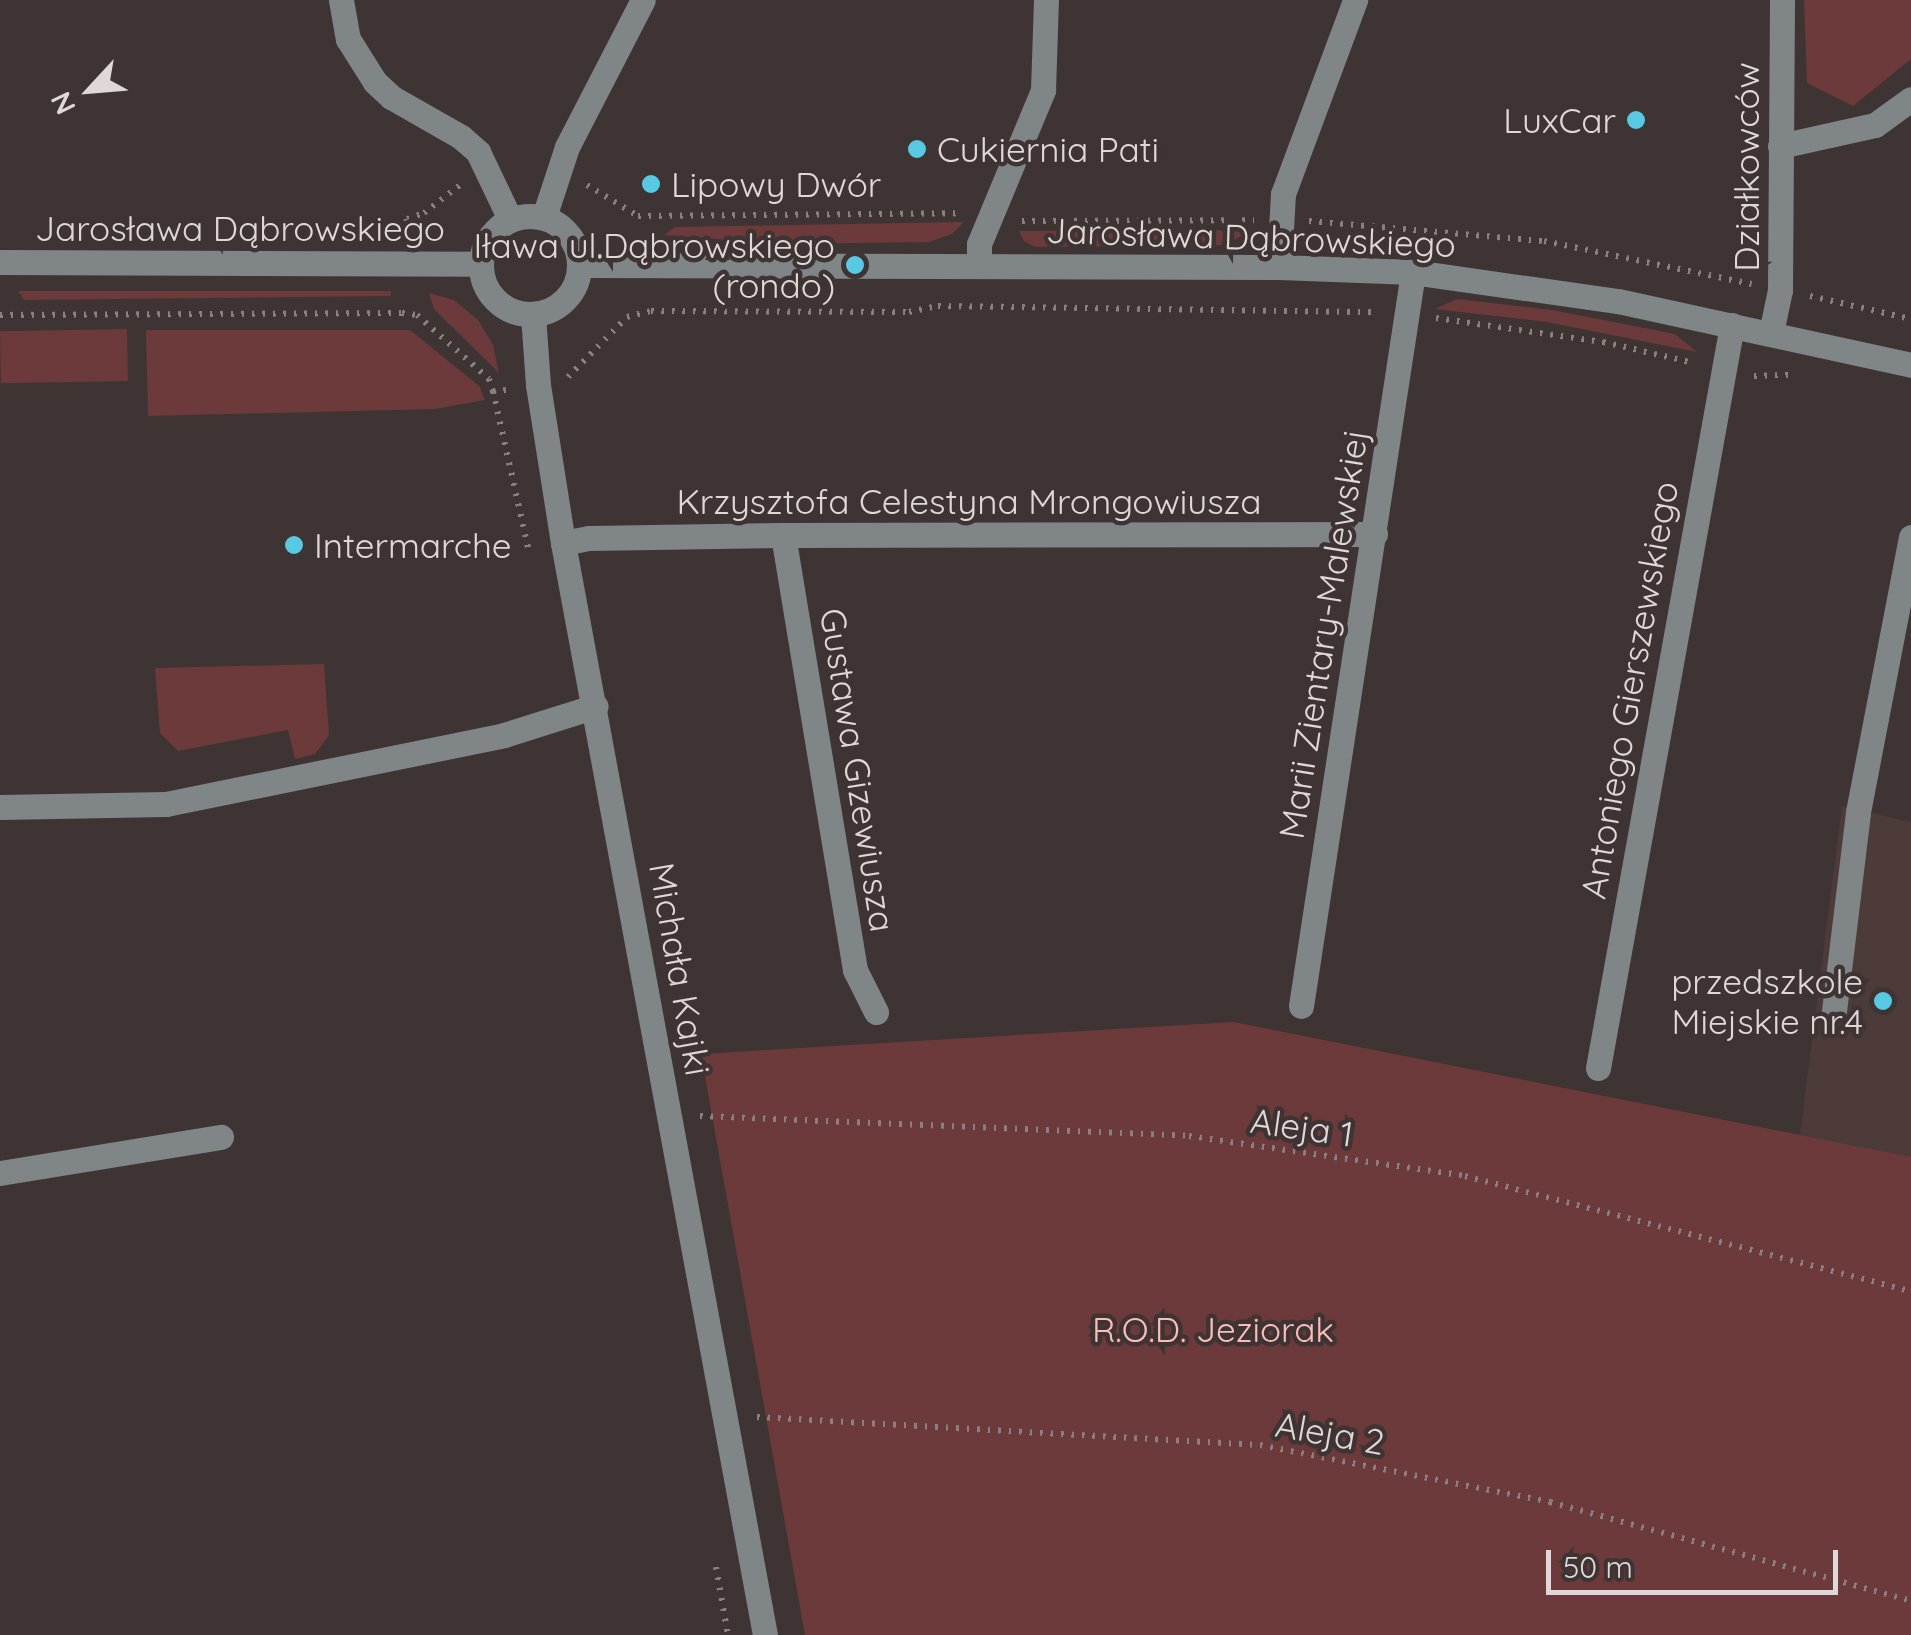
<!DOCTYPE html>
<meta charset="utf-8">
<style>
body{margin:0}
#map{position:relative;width:1911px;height:1635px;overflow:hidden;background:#3f3434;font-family:Quicksand,sans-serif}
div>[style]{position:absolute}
.built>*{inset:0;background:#4d3b3a}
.green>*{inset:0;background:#6c3a3a;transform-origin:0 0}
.path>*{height:6px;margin-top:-3px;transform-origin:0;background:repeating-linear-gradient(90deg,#8a8080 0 2.5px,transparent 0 10.5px)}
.minor>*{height:25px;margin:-12.5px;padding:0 12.5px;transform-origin:12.5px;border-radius:12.5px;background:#808687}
.minor>.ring{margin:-12.5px;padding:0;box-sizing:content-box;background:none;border:25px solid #808687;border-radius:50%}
.dots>*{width:28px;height:28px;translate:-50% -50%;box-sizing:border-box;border:5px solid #3f3434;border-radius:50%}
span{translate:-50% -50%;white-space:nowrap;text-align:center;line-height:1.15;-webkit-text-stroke:9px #3f3434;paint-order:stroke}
.poi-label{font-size:35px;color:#e0d8d8}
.right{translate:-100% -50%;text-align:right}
.left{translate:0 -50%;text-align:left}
.street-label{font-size:35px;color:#e0d8d8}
.park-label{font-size:35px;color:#fbbdbb}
.north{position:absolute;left:40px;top:40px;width:100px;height:100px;-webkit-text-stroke:8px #3f3434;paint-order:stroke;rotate:244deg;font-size:28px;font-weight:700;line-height:40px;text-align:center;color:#e0d8d8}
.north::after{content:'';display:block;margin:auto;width:35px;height:45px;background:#e0d8d8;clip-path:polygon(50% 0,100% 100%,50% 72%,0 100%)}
.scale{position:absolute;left:1546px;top:1550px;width:292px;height:45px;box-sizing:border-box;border:5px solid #e0d8d8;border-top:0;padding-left:12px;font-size:30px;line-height:35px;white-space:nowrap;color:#e0d8d8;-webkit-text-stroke:8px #3f3434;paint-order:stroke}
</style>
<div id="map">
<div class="built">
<i style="clip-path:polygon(1842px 806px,1911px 822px,1911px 1157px,1800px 1135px)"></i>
</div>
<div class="green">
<i style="clip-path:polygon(1804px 0,1911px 0,1911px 59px,1853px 106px,1807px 83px)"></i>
<i style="clip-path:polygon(964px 222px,952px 234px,929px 242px,782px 244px,664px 235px,675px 227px)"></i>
<i style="clip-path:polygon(1255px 230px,1222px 245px,1035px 247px,1024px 241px,1019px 231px)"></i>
<i style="clip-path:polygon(18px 291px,391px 291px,391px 296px,24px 300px)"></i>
<i style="clip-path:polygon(429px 293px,454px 300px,478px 320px,493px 345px,499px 373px,434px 309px)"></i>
<i style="clip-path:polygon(1457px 299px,1552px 310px,1675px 334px,1697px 352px,1547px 322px,1435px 309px)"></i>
<i style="left:127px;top:329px;width:52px;height:127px;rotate:89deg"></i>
<i style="clip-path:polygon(146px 330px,410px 330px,479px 386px,485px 400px,435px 409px,148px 416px)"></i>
<i style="clip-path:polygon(324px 664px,329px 735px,315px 754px,295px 759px,288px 730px,178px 751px,160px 733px,155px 668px)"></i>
<i style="clip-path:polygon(1233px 1022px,1911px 1157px,1911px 1635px,805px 1635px,701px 1054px)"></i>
</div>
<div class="path">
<i style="left:587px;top:185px;width:60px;rotate:31.3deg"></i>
<i style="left:638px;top:216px;width:323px;rotate:-0.5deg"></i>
<i style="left:1022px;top:221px;width:232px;rotate:-0.2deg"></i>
<i style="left:1309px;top:221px;width:236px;rotate:4.9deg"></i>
<i style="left:1544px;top:241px;width:212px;rotate:11.7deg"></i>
<i style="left:406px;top:232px;width:13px;rotate:-86deg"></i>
<i style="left:407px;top:219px;width:18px;rotate:-19deg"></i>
<i style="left:424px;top:213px;width:46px;rotate:-37.9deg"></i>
<i style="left:1810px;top:296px;width:104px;rotate:12.8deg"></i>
<i style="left:0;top:315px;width:402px;rotate:-0.3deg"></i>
<i style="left:402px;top:313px;width:15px;rotate:8deg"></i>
<i style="left:417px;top:315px;width:96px;rotate:41.6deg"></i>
<i style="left:489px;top:379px;width:13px;rotate:72deg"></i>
<i style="left:493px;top:391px;width:13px;rotate:-4deg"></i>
<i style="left:1436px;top:318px;width:169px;rotate:8.2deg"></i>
<i style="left:1603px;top:342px;width:93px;rotate:13deg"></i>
<i style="left:1754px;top:376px;width:37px;rotate:-2deg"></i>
<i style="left:568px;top:377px;width:84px;rotate:-45.5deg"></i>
<i style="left:627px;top:317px;width:25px;rotate:-14deg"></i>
<i style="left:651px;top:311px;width:258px;rotate:0.2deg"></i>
<i style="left:909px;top:312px;width:30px;rotate:-12deg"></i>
<i style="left:938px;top:306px;width:441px;rotate:0.8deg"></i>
<i style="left:493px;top:391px;width:165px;rotate:77.4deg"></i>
<i style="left:700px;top:1116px;width:489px;rotate:2.3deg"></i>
<i style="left:1189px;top:1136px;width:279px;rotate:8.2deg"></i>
<i style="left:1465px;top:1176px;width:461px;rotate:14.5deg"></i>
<i style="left:757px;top:1417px;width:504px;rotate:3.19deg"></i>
<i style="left:1260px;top:1445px;width:296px;rotate:11.1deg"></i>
<i style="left:1550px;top:1502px;width:374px;rotate:15.3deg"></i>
<i style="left:716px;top:1567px;width:69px;rotate:80deg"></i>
</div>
<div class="minor">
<i style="left:341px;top:0;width:40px;rotate:80deg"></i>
<i style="left:348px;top:39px;width:51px;rotate:57.9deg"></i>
<i style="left:375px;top:82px;width:22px;rotate:43deg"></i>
<i style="left:391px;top:97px;width:81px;rotate:29.7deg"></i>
<i style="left:461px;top:137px;width:23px;rotate:41deg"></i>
<i style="left:478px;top:152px;width:74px;rotate:64.5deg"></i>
<i style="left:1780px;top:146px;width:97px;rotate:-12.5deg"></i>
<i style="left:1875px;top:125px;width:44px;rotate:-35.8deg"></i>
<i class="ring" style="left:481px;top:216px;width:73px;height:73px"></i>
<i style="left:544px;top:217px;width:74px;rotate:-71.8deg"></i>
<i style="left:567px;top:147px;width:165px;rotate:-62.7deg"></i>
<i style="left:0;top:262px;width:481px;rotate:0.2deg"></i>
<i style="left:580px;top:265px;width:699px;rotate:0.16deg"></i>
<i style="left:1279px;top:267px;width:134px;rotate:2.1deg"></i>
<i style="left:1413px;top:272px;width:207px;rotate:8.1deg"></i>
<i style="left:1618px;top:301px;width:300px;rotate:12.3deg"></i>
<i style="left:979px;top:265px;width:21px;rotate:-90deg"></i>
<i style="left:979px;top:244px;width:167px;rotate:-67.4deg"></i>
<i style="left:1043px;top:90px;width:90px;rotate:-88.1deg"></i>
<i style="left:1279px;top:267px;width:73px;rotate:-86.9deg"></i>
<i style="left:1283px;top:194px;width:207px;rotate:-69.6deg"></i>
<i style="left:533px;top:315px;width:70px;rotate:85.9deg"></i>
<i style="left:538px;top:385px;width:160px;rotate:81deg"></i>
<i style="left:563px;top:543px;width:1111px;rotate:79.52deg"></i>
<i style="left:1771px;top:333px;width:44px;rotate:-78.2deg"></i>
<i style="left:1780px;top:290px;width:290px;rotate:-89.6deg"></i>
<i style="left:783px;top:535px;width:441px;rotate:80.6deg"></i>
<i style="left:855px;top:970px;width:47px;rotate:63.4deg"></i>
<i style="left:563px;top:543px;width:26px;rotate:-11deg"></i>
<i style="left:589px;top:538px;width:194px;rotate:-0.9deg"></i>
<i style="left:783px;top:535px;width:592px;rotate:-0.1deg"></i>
<i style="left:0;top:807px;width:166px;rotate:-1deg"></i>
<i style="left:166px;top:804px;width:345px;rotate:-11.5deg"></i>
<i style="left:504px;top:735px;width:96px;rotate:-17.5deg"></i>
<i style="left:1301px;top:1006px;width:742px;rotate:-81.32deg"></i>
<i style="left:1834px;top:1011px;width:200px;rotate:-83.1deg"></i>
<i style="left:1858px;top:812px;width:280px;rotate:-79.1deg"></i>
<i style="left:1598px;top:1068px;width:755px;rotate:-79.78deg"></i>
<i style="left:0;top:1173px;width:224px;rotate:-9.3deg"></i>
</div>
<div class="dots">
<i style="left:1636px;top:120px;background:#58c9e3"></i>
<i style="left:917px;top:149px;background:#58c9e3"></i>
<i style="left:651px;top:184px;background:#58c9e3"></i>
<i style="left:855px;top:265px;background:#58c9e3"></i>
<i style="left:294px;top:545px;background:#58c9e3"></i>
<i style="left:1883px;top:1001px;background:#58c9e3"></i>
</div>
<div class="poi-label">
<span class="right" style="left:1616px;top:120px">LuxCar</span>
<span class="left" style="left:937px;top:149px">Cukiernia Pati</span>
<span class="left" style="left:671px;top:184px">Lipowy Dwór</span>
<span class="right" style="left:835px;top:265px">Iława ul.Dąbrowskiego<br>(rondo)</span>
<span class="left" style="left:314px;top:545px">Intermarche</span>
<span class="right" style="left:1863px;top:1001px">przedszkole<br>Miejskie nr.4</span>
</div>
<div class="street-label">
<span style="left:1746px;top:167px;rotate:-90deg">Działkowców</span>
<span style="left:240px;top:228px">Jarosława Dąbrowskiego</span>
<span style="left:1251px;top:237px;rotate:2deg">Jarosława Dąbrowskiego</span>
<span style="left:969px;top:501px">Krzysztofa Celestyna Mrongowiusza</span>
<span style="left:1323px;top:634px;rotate:-81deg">Marii Zientary-Malewskiej</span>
<span style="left:1629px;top:690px;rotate:-80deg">Antoniego Gierszewskiego</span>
<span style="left:858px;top:770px;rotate:81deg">Gustawa Gizewiusza</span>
<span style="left:680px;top:969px;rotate:80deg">Michała Kajki</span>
<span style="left:1302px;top:1127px;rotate:8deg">Aleja 1</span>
<span style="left:1330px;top:1433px;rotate:10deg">Aleja 2</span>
</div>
<div class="park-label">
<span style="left:1213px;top:1329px">R.O.D. Jeziorak</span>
</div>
<div class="north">N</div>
<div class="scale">50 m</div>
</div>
